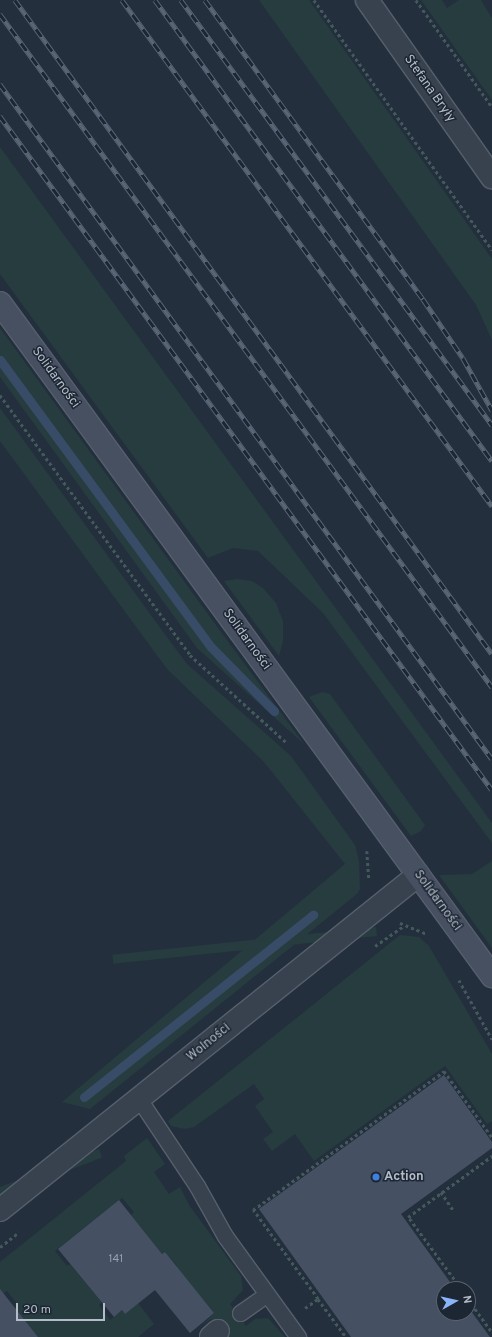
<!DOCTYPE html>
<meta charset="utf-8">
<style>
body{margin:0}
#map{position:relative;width:492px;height:1337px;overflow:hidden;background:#242f3e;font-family:Overpass,sans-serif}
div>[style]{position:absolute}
.green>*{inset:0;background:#263c3f;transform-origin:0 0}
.stream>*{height:9px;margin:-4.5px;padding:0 4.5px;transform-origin:4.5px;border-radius:4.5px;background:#394c67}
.building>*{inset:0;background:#455162}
.path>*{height:2.5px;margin-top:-1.25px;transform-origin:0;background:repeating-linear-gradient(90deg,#44595c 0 3px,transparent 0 6px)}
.roads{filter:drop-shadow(1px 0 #565f6c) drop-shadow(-1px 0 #565f6c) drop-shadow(0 1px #565f6c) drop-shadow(0 -1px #565f6c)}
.lane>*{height:15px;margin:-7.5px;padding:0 7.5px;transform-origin:7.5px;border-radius:7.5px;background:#38414e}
.street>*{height:22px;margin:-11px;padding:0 11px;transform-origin:11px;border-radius:11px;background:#38414e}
.secondary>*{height:22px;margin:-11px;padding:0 11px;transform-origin:11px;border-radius:11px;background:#465061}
.rail>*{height:4.5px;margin-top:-2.25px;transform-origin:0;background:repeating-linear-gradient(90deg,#1d2633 0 9px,#5a6575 0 18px);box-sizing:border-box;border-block:1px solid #5a6575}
.dots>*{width:11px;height:11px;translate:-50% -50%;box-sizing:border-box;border:2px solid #1d2633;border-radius:50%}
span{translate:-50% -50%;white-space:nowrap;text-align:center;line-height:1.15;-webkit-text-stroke:3px #1d2633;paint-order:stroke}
.number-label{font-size:11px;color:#98a1af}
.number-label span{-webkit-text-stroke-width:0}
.street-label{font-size:13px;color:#b4bcc9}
.poi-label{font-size:13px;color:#b4bcc9;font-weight:700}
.left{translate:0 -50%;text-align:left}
.north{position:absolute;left:436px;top:1281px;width:40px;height:40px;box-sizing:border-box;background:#1d2633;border:1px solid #59626f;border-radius:50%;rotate:82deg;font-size:11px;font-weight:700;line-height:16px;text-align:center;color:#b4bcc9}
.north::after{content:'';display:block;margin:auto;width:14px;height:18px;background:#8ab4f8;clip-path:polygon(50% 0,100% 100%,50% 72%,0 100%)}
.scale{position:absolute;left:16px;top:1303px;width:89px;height:18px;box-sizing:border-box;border:2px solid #b4bcc9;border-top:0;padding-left:5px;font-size:12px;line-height:14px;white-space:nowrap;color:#b4bcc9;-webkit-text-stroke:3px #1d2633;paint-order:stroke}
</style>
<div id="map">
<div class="green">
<i style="clip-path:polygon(259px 0,309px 0,492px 259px,492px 340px,476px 305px)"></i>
<i style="clip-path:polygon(421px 0,442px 0,447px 8px,459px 0,481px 0,492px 18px,492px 100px)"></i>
<i style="clip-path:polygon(0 147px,492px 823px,492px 843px,323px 613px,258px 551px,233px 548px,208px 558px,0 274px)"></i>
<i style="clip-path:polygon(0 328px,221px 632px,304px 744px,197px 648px,0 377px)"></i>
<i style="clip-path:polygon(0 408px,175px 648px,187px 664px,291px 756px,355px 845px,359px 861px,360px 889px,357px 894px,90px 1109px,62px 1102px,345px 864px,264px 762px,167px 669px,0 441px)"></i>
<i style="clip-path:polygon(237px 579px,252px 581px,263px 588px,276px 603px,283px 621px,283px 641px,279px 656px,224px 581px)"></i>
<i style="clip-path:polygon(322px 692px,330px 694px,425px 825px,421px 831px,411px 836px,309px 697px)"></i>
<i style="clip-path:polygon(492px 861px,492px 948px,439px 875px,472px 874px)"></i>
<i style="left:376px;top:927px;width:9px;height:265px;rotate:84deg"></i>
<i style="clip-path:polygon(400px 935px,419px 937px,429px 946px,492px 1054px,492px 1121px,487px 1124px,445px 1066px,314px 1161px,295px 1134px,272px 1151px,263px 1139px,273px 1132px,255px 1106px,264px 1099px,254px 1084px,194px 1127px,185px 1129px,171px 1126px,168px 1121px)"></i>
<i style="clip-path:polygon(147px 1138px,165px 1164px,154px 1172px,169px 1194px,180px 1187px,189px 1205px,241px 1276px,243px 1290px,230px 1304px,246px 1326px,255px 1319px,268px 1318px,285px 1337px,226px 1337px,211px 1319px,201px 1326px,214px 1313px,204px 1300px,189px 1312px,165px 1276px,177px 1266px,165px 1252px,162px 1254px,131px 1215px,134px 1212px,122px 1198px,55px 1251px,67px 1266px,70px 1264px,102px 1302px,99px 1305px,110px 1320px,122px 1310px,125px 1313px,138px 1303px,154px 1324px,138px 1337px,38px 1337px,15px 1308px,18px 1305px,7px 1291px,0 1296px,0 1262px,126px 1161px,124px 1156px)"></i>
<i style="left:99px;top:1149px;width:9px;height:127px;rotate:69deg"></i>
</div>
<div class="stream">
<i style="left:0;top:360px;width:356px;rotate:53.7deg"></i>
<i style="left:211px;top:647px;width:90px;rotate:45.5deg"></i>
<i style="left:84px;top:1097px;width:293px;rotate:-38.5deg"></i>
</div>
<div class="building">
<i style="clip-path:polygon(444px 1075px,492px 1142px,492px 1148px,401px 1214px,455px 1289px,444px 1289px,444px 1313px,468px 1313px,468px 1307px,490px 1337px,351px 1337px,259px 1209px)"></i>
<i style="clip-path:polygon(119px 1200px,162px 1254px,165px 1252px,214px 1313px,190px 1333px,155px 1290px,125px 1314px,122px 1310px,114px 1317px,58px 1249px)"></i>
<i style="clip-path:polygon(0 1289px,38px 1337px,0 1337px)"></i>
</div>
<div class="path">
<i style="left:314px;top:0;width:307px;rotate:54.5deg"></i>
<i style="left:416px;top:0;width:131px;rotate:54.6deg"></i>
<i style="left:0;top:395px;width:322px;rotate:53.8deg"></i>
<i style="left:190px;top:655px;width:131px;rotate:42.2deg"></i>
<i style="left:367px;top:851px;width:29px;rotate:86deg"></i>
<i style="left:400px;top:923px;width:29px;rotate:22deg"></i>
<i style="left:375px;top:946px;width:35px;rotate:-35deg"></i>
<i style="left:459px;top:980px;width:68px;rotate:60.8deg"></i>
<i style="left:441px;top:1192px;width:23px;rotate:56deg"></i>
<i style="left:0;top:1247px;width:24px;rotate:-38deg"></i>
<i style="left:461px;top:1289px;width:89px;rotate:-126.4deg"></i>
<i style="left:408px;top:1217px;width:104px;rotate:-36deg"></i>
<i style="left:318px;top:1299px;width:47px;rotate:53.6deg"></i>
<i style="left:468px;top:1299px;width:41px;rotate:54deg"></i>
<i style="left:305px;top:1308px;width:16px;rotate:-35deg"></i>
<i style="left:318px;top:1299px;width:110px;rotate:-126.1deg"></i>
<i style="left:253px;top:1210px;width:236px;rotate:-36deg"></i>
<i style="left:444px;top:1071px;width:82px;rotate:54deg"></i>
</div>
<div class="roads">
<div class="lane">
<i style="left:139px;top:1099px;width:105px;rotate:56.3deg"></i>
<i style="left:197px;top:1186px;width:57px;rotate:60.8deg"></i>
<i style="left:225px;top:1236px;width:125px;rotate:54.1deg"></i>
<i style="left:240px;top:1313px;width:32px;rotate:-35deg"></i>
</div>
<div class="street">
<i style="left:367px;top:0;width:217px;rotate:54.8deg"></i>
<i style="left:0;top:1210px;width:536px;rotate:-38.71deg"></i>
<i style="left:211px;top:1337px;width:9px;rotate:-41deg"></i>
</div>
<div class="secondary">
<i style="left:0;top:303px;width:834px;rotate:53.83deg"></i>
</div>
</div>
<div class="rail">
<i style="left:15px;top:0;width:809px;rotate:53.89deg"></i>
<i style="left:122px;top:0;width:627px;rotate:53.82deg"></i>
<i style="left:155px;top:0;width:571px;rotate:53.83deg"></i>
<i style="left:181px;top:0;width:527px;rotate:53.8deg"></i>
<i style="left:205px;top:0;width:370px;rotate:53.9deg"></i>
<i style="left:423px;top:299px;width:71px;rotate:55.9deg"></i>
<i style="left:463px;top:358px;width:60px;rotate:60.9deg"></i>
<i style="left:0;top:14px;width:834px;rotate:53.83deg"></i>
<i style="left:0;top:84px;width:835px;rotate:53.91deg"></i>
<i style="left:0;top:116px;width:834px;rotate:53.87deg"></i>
</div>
<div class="dots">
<i style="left:376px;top:1177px;background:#3f7fe0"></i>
</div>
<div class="number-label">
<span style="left:116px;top:1259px">141</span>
</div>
<div class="street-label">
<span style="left:429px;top:89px;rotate:55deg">Stefana Bryły</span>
<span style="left:55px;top:378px;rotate:54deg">Solidarności</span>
<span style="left:246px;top:640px;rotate:54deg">Solidarności</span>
<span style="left:437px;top:901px;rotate:54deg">Solidarności</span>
<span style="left:209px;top:1043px;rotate:-39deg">Wolności</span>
</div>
<div class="poi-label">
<span class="left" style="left:384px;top:1177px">Action</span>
</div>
<div class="north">N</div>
<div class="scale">20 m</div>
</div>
